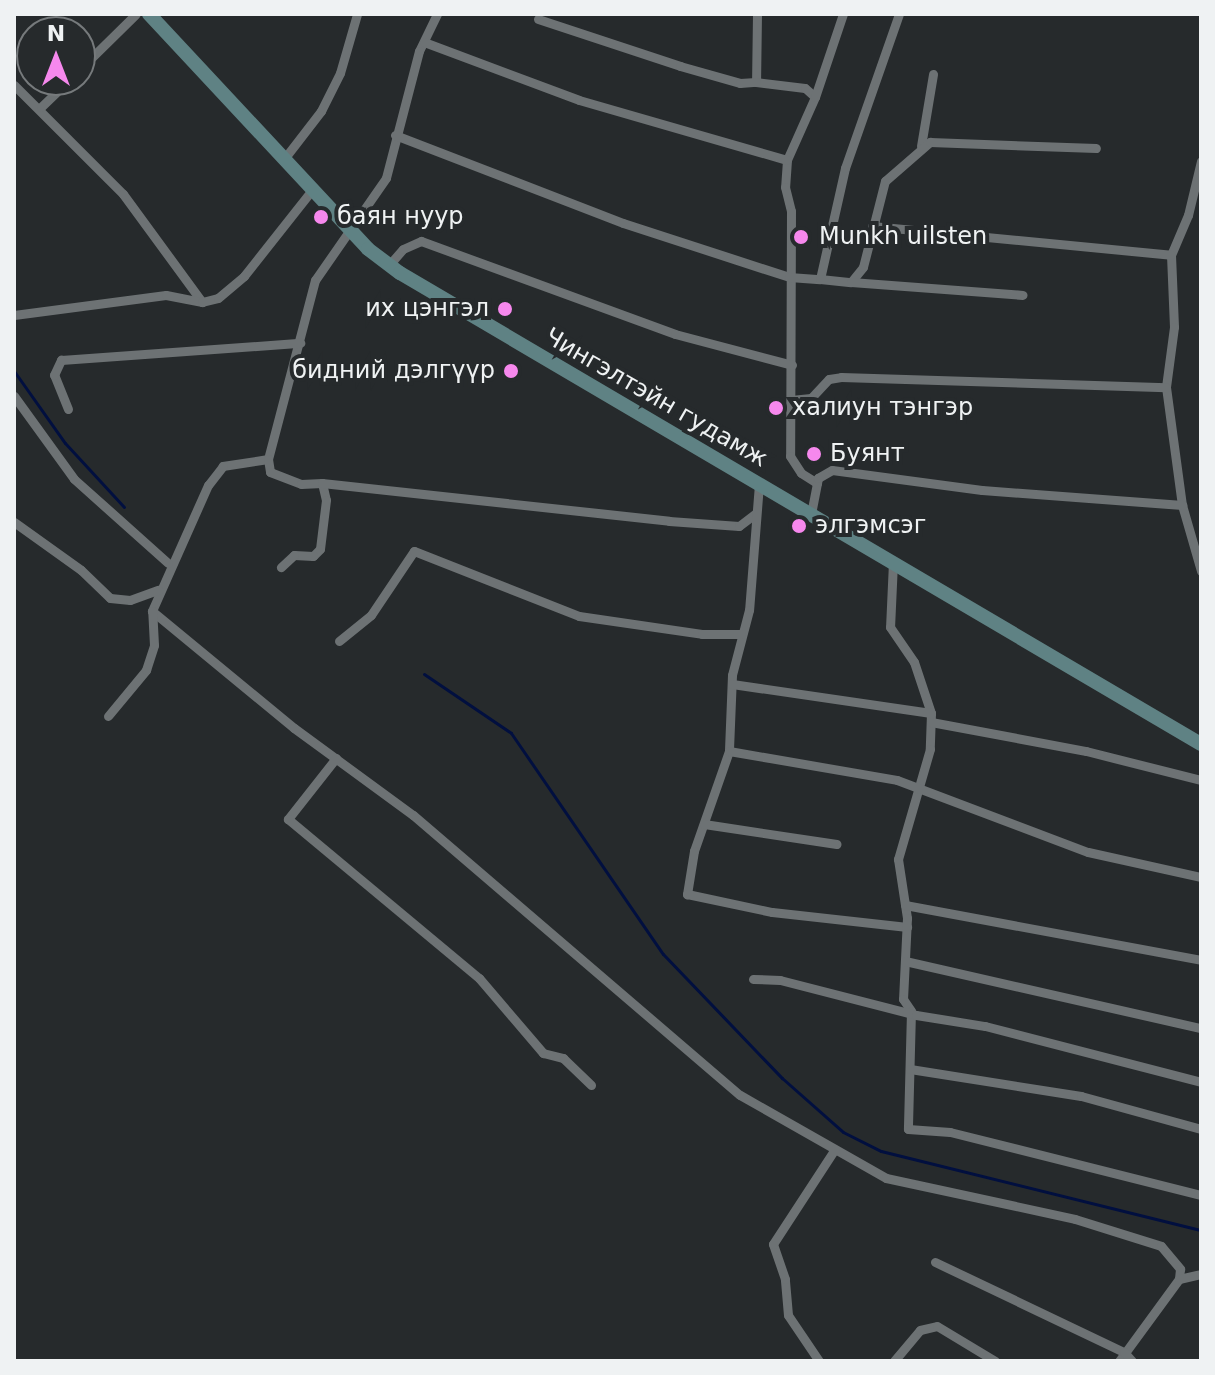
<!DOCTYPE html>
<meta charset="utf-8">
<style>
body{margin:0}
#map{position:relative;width:1215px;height:1375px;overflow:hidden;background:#262a2c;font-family:"DejaVu Sans",sans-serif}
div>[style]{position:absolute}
.stream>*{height:3px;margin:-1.5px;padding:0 1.5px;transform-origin:1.5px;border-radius:1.5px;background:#010f3f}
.minor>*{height:9px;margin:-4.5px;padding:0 4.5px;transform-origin:4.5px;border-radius:4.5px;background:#6d7274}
.secondary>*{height:14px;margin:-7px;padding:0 7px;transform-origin:7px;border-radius:7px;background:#5f8284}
.dots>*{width:22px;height:22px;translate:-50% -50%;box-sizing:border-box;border:4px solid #262a2c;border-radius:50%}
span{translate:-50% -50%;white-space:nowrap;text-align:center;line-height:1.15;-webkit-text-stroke:8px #262a2c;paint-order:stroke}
.poi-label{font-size:24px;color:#eff2f3}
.left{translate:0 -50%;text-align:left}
.right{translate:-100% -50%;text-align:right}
.street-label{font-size:24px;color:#eff2f3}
.frame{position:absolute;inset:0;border:16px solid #eff2f3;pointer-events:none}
.north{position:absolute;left:16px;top:16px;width:80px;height:80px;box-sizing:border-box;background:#262a2c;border:2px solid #767a7c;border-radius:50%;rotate:0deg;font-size:22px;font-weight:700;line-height:32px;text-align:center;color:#eff2f3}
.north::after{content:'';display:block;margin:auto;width:28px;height:36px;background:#f688ed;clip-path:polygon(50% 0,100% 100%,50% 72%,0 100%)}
</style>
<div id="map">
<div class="stream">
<i style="left:14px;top:371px;width:88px;rotate:54.7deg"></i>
<i style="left:65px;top:443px;width:87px;rotate:47.3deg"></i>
<i style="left:424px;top:674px;width:105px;rotate:34.1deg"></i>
<i style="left:511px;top:733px;width:268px;rotate:55.5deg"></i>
<i style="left:663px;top:954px;width:172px;rotate:46.2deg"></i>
<i style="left:782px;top:1078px;width:81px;rotate:41.5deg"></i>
<i style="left:843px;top:1132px;width:42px;rotate:26.6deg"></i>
<i style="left:881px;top:1151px;width:330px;rotate:13.9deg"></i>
</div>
<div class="minor">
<i style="left:437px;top:14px;width:41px;rotate:115.9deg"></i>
<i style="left:419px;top:51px;width:131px;rotate:104.6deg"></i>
<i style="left:386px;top:178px;width:124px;rotate:124.8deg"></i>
<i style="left:315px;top:280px;width:185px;rotate:104.7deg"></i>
<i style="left:268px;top:459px;width:46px;rotate:171.2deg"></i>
<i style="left:223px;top:466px;width:24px;rotate:128deg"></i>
<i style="left:208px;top:485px;width:138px;rotate:114deg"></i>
<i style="left:152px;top:611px;width:184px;rotate:39.5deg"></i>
<i style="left:294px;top:728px;width:147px;rotate:36.2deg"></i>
<i style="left:413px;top:815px;width:430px;rotate:40.6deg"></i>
<i style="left:740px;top:1095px;width:168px;rotate:29.6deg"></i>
<i style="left:886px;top:1178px;width:193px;rotate:12.2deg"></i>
<i style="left:1075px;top:1219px;width:90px;rotate:17.4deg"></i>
<i style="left:1161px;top:1246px;width:30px;rotate:50deg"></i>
<i style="left:1180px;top:1269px;width:10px;rotate:96deg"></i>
<i style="left:1179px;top:1279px;width:102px;rotate:126.2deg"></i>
<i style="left:757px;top:14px;width:68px;rotate:90.8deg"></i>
<i style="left:756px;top:82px;width:49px;rotate:7deg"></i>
<i style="left:805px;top:88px;width:13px;rotate:42deg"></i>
<i style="left:815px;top:97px;width:69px;rotate:114deg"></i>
<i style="left:787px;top:160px;width:27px;rotate:94deg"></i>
<i style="left:785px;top:187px;width:25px;rotate:76deg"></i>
<i style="left:791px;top:211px;width:245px;rotate:90.2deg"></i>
<i style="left:790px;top:456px;width:20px;rotate:57deg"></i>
<i style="left:801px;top:473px;width:19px;rotate:32deg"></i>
<i style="left:538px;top:19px;width:150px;rotate:18.3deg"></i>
<i style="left:680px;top:66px;width:62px;rotate:15.8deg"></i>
<i style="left:740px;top:83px;width:16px;rotate:-4deg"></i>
<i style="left:424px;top:42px;width:165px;rotate:20.5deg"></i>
<i style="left:579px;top:100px;width:216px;rotate:16.1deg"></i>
<i style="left:80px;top:69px;width:78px;rotate:-44.5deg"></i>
<i style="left:14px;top:85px;width:154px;rotate:45deg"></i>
<i style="left:123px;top:194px;width:134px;rotate:53.8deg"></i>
<i style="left:815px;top:97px;width:88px;rotate:-71.4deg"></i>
<i style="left:41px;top:107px;width:39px;rotate:-44deg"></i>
<i style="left:395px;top:135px;width:244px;rotate:21.1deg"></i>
<i style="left:623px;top:223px;width:175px;rotate:18deg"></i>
<i style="left:789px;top:277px;width:31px;rotate:4deg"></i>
<i style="left:820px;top:279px;width:114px;rotate:-77.3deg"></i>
<i style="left:845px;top:168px;width:163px;rotate:-70.7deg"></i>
<i style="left:921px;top:146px;width:73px;rotate:-80.5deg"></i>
<i style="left:284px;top:159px;width:61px;rotate:-52.4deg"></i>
<i style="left:321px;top:111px;width:42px;rotate:-63.4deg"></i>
<i style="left:340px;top:73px;width:61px;rotate:-73.9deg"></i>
<i style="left:1201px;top:161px;width:56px;rotate:103.5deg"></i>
<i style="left:1188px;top:215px;width:43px;rotate:113deg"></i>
<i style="left:1171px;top:255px;width:72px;rotate:87.6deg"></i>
<i style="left:1174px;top:327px;width:61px;rotate:97.6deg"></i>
<i style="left:1166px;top:387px;width:119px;rotate:82.3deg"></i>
<i style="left:1182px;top:505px;width:69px;rotate:73.9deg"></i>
<i style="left:872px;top:226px;width:300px;rotate:5.5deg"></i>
<i style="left:389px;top:265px;width:21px;rotate:-49deg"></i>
<i style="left:403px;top:249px;width:20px;rotate:-24deg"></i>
<i style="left:421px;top:241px;width:270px;rotate:20.1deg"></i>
<i style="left:675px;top:334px;width:121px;rotate:14.8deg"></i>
<i style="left:820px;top:279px;width:31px;rotate:6deg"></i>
<i style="left:851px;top:282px;width:19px;rotate:-51deg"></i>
<i style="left:863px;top:267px;width:89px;rotate:-75.7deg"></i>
<i style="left:885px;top:181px;width:60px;rotate:-40.9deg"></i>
<i style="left:930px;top:142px;width:166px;rotate:2.1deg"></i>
<i style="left:851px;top:282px;width:172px;rotate:4.3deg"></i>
<i style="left:14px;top:315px;width:153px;rotate:-7.5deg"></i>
<i style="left:166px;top:295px;width:37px;rotate:11deg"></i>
<i style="left:202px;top:302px;width:16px;rotate:-14deg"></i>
<i style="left:218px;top:298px;width:34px;rotate:-40deg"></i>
<i style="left:244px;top:276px;width:110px;rotate:-51.7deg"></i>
<i style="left:14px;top:396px;width:102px;rotate:54.1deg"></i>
<i style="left:74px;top:479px;width:126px;rotate:41.8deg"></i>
<i style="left:791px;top:400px;width:20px;rotate:-6deg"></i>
<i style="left:811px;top:398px;width:26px;rotate:-47deg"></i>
<i style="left:829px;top:379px;width:12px;rotate:-9deg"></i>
<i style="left:841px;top:377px;width:325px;rotate:1.8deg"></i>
<i style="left:68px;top:409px;width:37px;rotate:-112deg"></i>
<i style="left:54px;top:375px;width:17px;rotate:-65deg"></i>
<i style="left:61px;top:360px;width:240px;rotate:-4.1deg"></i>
<i style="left:268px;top:459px;width:13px;rotate:81deg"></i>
<i style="left:270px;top:472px;width:33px;rotate:21deg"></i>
<i style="left:301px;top:484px;width:21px;rotate:-3deg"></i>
<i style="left:322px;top:483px;width:17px;rotate:77deg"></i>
<i style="left:326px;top:500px;width:49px;rotate:97deg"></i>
<i style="left:320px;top:549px;width:10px;rotate:135deg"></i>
<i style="left:313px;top:556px;width:19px;rotate:-177deg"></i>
<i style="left:294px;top:555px;width:18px;rotate:137deg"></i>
<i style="left:322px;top:483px;width:349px;rotate:6.2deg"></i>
<i style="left:669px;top:521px;width:70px;rotate:4.1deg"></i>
<i style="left:739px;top:526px;width:20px;rotate:-37deg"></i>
<i style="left:759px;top:484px;width:126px;rotate:94.5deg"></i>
<i style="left:749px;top:610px;width:67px;rotate:104.7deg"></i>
<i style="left:732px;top:675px;width:76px;rotate:92.3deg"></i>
<i style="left:729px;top:751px;width:106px;rotate:109.3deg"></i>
<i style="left:694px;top:851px;width:44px;rotate:99.2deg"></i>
<i style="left:687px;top:894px;width:87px;rotate:12deg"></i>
<i style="left:772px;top:912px;width:136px;rotate:6.3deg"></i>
<i style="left:811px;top:514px;width:37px;rotate:-79deg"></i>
<i style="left:818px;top:478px;width:16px;rotate:-30deg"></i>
<i style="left:832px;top:470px;width:151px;rotate:7.6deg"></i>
<i style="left:982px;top:490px;width:201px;rotate:4.3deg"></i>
<i style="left:14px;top:522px;width:82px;rotate:35.6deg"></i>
<i style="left:81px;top:570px;width:40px;rotate:44deg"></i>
<i style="left:110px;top:598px;width:20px;rotate:6deg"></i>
<i style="left:130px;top:600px;width:30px;rotate:-20deg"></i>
<i style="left:893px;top:562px;width:65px;rotate:92.6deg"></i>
<i style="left:890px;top:627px;width:42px;rotate:55.6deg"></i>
<i style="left:914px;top:662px;width:54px;rotate:71.6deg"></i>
<i style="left:931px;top:713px;width:36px;rotate:92deg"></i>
<i style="left:930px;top:749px;width:115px;rotate:106.2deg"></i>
<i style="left:898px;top:859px;width:60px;rotate:81.3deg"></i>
<i style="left:907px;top:918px;width:81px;rotate:92.8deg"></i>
<i style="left:903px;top:999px;width:14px;rotate:56deg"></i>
<i style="left:911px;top:1011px;width:118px;rotate:91.5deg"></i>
<i style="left:908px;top:1129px;width:42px;rotate:4.1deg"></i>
<i style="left:950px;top:1132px;width:259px;rotate:14.1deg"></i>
<i style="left:339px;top:641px;width:41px;rotate:-39.1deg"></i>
<i style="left:371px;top:615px;width:77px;rotate:-56.1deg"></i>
<i style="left:414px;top:551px;width:177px;rotate:21.5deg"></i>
<i style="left:579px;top:616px;width:124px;rotate:8.3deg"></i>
<i style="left:702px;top:634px;width:39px"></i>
<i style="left:732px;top:684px;width:201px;rotate:8.3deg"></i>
<i style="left:108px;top:716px;width:60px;rotate:-50.4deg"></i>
<i style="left:146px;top:670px;width:26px;rotate:-72deg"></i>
<i style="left:154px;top:645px;width:34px;rotate:-93deg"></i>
<i style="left:931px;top:722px;width:158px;rotate:10.6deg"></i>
<i style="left:1086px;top:751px;width:119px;rotate:14.2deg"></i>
<i style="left:729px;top:751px;width:170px;rotate:9.8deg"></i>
<i style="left:897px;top:780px;width:204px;rotate:20.7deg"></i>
<i style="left:1088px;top:852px;width:116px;rotate:12.5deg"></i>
<i style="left:336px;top:758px;width:78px;rotate:128.2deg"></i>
<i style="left:288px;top:819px;width:249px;rotate:39.8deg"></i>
<i style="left:479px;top:978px;width:99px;rotate:49.5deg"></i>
<i style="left:543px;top:1053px;width:21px;rotate:14deg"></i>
<i style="left:563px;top:1058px;width:39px;rotate:44deg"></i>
<i style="left:704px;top:824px;width:134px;rotate:8.6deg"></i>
<i style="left:905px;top:905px;width:301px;rotate:10.5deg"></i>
<i style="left:905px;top:961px;width:303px;rotate:12.8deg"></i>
<i style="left:753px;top:979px;width:27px;rotate:2deg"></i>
<i style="left:780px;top:980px;width:140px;rotate:14.4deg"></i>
<i style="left:916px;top:1015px;width:70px;rotate:9.1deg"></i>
<i style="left:985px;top:1026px;width:223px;rotate:14.5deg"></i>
<i style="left:910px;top:1069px;width:173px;rotate:9deg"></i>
<i style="left:1081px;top:1096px;width:124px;rotate:15.4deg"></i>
<i style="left:935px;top:1262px;width:209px;rotate:25.5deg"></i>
<i style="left:1124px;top:1352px;width:12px;rotate:48deg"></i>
<i style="left:1179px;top:1279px;width:23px;rotate:-13deg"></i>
<i style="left:819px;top:1361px;width:55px;rotate:-124deg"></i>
<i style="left:788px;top:1315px;width:36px;rotate:-95deg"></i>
<i style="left:785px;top:1279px;width:37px;rotate:-109deg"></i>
<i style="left:773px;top:1244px;width:113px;rotate:-56.9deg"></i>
<i style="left:894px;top:1361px;width:40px;rotate:-50deg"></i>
<i style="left:920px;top:1330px;width:17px;rotate:-13deg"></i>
<i style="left:937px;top:1326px;width:68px;rotate:31.1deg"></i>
</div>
<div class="secondary">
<i style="left:149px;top:14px;width:321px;rotate:47deg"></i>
<i style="left:368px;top:249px;width:40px;rotate:37deg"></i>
<i style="left:400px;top:273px;width:929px;rotate:30.46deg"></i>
</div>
<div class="dots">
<i style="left:321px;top:217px;background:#f688ed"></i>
<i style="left:801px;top:237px;background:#f688ed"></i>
<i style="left:505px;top:309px;background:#f688ed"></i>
<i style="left:511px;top:371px;background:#f688ed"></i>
<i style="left:776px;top:408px;background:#f688ed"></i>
<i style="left:814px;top:454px;background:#f688ed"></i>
<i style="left:799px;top:526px;background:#f688ed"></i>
</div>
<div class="poi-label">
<span class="left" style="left:337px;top:217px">баян нуур</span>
<span class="left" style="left:819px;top:237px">Munkh uilsten</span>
<span class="right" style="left:489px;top:309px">их цэнгэл</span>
<span class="right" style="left:495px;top:371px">бидний дэлгүүр</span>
<span class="left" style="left:792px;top:408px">халиун тэнгэр</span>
<span class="left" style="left:830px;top:454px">Буянт</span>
<span class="left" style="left:815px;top:526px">элгэмсэг</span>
</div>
<div class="street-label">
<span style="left:656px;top:398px;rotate:30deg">Чингэлтэйн гудамж</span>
</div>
<div class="frame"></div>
<div class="north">N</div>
</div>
